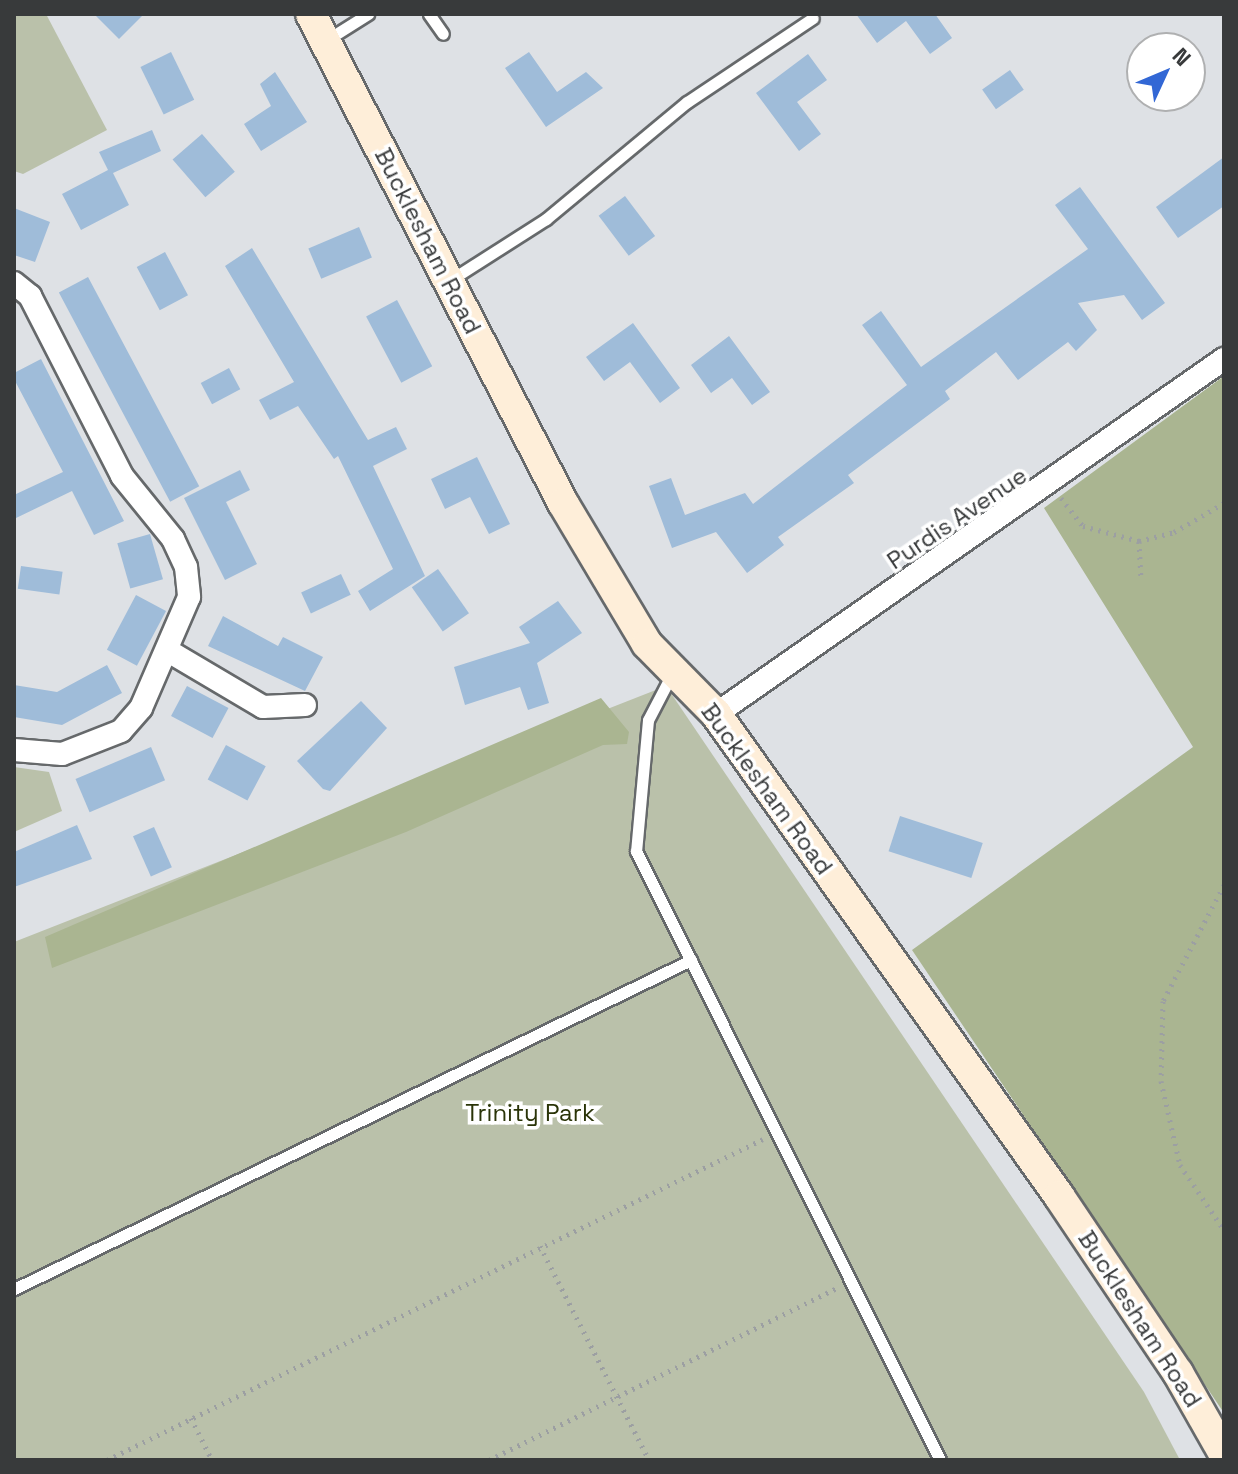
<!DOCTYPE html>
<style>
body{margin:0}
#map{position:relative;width:1238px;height:1474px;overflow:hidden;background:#dee1e5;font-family:"Space Grotesk",sans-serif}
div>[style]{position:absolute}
.green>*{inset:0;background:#bac1aa}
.forest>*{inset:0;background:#aab591}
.building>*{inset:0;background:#9fbcd9;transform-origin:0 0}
.path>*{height:5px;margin-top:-2.5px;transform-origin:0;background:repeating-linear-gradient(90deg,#9c9fa2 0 2px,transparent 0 8px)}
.roads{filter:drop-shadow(2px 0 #66696b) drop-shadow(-2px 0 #66696b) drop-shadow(0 2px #66696b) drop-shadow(0 -2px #66696b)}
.lane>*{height:11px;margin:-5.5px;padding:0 5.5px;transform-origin:5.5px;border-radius:5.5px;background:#fff}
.street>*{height:22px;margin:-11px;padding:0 11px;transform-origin:11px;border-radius:11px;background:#fff}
.secondary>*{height:30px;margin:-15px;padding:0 15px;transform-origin:15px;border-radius:15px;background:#feeed9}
span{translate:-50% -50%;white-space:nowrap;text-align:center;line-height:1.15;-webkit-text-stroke:7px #fff;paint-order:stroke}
.street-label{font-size:24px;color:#383a3b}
.park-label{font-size:24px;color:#2a3408}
.frame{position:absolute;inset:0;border:16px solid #383a3b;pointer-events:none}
.north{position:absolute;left:1126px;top:32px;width:80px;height:80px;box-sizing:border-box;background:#fff;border:2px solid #afb0b1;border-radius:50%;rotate:46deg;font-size:22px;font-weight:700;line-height:32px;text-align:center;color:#383a3b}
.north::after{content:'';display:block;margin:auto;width:28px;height:36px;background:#3267d5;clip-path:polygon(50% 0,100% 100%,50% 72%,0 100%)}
</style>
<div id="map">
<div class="green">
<i style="clip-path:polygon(14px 14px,46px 14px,107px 130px,23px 174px,14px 171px)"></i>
<i style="clip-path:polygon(666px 686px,1144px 1392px,1180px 1460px,14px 1460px,14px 942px)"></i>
<i style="clip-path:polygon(14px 767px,49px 772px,62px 811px,14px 832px)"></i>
</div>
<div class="forest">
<i style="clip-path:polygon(1224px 376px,1224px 1413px,912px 950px,1193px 747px,1044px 508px)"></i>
<i style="clip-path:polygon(601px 698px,629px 732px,627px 744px,603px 745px,406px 832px,52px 968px,45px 937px)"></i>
</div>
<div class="building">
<i style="clip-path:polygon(94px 14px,144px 14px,119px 39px)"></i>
<i style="clip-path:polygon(856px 14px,935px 14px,952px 38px,930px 54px,906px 21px,877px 43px)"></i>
<i style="left:171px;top:52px;width:53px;height:34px;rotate:64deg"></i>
<i style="clip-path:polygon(529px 52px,557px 92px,586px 72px,603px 88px,546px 127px,505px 68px)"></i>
<i style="clip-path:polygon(808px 54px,827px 80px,797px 102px,821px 134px,799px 151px,756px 93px)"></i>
<i style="left:1010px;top:70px;width:24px;height:34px;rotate:55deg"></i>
<i style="clip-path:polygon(275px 72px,307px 122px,261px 151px,244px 124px,271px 106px,260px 84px)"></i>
<i style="clip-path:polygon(152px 130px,161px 151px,113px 173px,129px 205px,81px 230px,62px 194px,108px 170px,99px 152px)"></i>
<i style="left:202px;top:134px;width:50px;height:39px;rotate:49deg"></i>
<i style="clip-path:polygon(1224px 157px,1224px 206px,1178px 238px,1156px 207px)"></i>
<i style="clip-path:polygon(1080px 187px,1165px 303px,1142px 320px,1124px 295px,1078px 303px,1097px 330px,1076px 351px,1068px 342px,1018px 380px,996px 352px,945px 391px,950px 399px,848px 475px,854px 483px,778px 537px,784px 545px,747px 573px,716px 532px,672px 548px,649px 486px,671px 478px,685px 515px,745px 493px,753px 504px,907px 385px,862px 325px,881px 311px,921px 367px,1088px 249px,1055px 205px)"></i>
<i style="left:625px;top:196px;width:50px;height:33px;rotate:53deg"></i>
<i style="clip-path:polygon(14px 208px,50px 222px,35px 262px,14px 255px)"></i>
<i style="left:359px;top:227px;width:33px;height:55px;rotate:67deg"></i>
<i style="clip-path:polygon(252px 248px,368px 440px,396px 427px,407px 449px,373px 466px,425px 576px,370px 611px,358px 591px,393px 569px,338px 456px,334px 459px,298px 406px,270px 420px,259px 400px,294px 382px,225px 266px)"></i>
<i style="left:165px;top:252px;width:49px;height:32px;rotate:62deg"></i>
<i style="left:88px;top:277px;width:237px;height:33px;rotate:62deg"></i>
<i style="left:397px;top:300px;width:75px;height:35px;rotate:62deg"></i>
<i style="clip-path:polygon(633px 323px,680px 388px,660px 403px,630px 362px,604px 381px,586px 357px)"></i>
<i style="clip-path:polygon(729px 336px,770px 392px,752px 405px,732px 378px,711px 393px,691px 365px)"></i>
<i style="clip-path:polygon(41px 359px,124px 521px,94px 535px,72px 491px,14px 519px,14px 495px,63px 472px,14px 379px,14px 373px)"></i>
<i style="left:229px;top:368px;width:24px;height:32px;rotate:62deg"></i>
<i style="clip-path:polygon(477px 457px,510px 524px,489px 534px,470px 497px,445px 509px,431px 479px)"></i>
<i style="clip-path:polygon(240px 470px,250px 490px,226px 502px,257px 564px,225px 580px,184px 498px)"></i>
<i style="left:150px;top:534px;width:47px;height:34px;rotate:74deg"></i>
<i style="left:21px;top:566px;width:42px;height:23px;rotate:8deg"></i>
<i style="left:438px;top:569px;width:54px;height:32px;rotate:55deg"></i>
<i style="left:341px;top:574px;width:23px;height:44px;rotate:65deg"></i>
<i style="left:136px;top:595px;width:34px;height:62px;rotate:28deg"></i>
<i style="clip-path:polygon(558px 601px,582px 633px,537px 663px,549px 703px,528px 710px,520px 687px,465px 705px,454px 667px,530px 643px,519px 627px)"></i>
<i style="clip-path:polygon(223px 616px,278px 646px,283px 637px,323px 657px,305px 691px,208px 646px)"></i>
<i style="clip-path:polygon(107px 665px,122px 693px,62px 725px,14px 717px,14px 685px,57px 692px)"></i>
<i style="left:187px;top:686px;width:47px;height:34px;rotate:28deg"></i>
<i style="clip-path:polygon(361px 701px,387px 728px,330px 791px,323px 789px,297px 761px)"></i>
<i style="left:226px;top:745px;width:45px;height:39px;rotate:28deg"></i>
<i style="left:151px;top:747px;width:36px;height:82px;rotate:67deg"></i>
<i style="left:900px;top:816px;width:87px;height:37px;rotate:18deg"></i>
<i style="clip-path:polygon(77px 825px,92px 859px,14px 887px,14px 852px)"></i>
<i style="left:154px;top:827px;width:44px;height:23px;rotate:66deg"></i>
</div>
<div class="path">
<i style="left:1061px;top:498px;width:36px;rotate:52deg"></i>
<i style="left:1083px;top:526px;width:58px;rotate:15deg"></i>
<i style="left:1139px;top:541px;width:36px;rotate:-14deg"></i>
<i style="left:1174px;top:532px;width:58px;rotate:-30.1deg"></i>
<i style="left:1139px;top:541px;width:36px;rotate:87deg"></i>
<i style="left:1224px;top:885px;width:131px;rotate:117.7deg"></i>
<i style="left:1163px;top:1001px;width:80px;rotate:91.4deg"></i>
<i style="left:1161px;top:1081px;width:86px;rotate:77.3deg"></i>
<i style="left:1180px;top:1165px;width:78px;rotate:55.9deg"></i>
<i style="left:540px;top:1246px;width:240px;rotate:63deg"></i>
<i style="left:191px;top:1418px;width:47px;rotate:63.4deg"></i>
<i style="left:107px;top:1460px;width:730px;rotate:-26.07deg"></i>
<i style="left:489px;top:1460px;width:388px;rotate:-26.3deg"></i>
</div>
<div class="roads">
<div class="lane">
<i style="left:429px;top:14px;width:24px;rotate:55deg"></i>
<i style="left:325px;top:41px;width:51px;rotate:-32.1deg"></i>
<i style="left:449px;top:281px;width:115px;rotate:-32.6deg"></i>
<i style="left:546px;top:219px;width:183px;rotate:-39.7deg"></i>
<i style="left:687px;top:102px;width:151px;rotate:-33.7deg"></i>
<i style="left:673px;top:672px;width:54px;rotate:117.5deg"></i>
<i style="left:648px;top:720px;width:132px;rotate:95.2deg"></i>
<i style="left:636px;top:851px;width:681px;rotate:63.47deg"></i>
<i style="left:14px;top:1289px;width:753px;rotate:-25.92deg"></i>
</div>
<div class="street">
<i style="left:14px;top:283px;width:21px;rotate:39deg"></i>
<i style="left:30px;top:296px;width:202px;rotate:62.9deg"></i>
<i style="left:122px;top:476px;width:81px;rotate:51deg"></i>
<i style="left:173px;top:539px;width:31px;rotate:65deg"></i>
<i style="left:186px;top:567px;width:30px;rotate:84deg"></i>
<i style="left:189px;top:597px;width:121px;rotate:113.4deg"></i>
<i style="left:141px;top:708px;width:30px;rotate:131deg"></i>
<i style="left:121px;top:731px;width:63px;rotate:158.7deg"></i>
<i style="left:62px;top:754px;width:48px;rotate:-175.2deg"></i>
<i style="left:170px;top:652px;width:108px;rotate:30.6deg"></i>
<i style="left:263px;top:707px;width:42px;rotate:-2.7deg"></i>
<i style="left:716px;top:714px;width:620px;rotate:-34.95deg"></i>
</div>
<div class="secondary">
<i style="left:311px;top:14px;width:550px;rotate:62.74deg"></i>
<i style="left:563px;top:503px;width:164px;rotate:59.2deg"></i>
<i style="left:647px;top:644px;width:98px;rotate:45.4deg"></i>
<i style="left:716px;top:714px;width:592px;rotate:54.56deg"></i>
<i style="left:1059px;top:1196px;width:213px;rotate:56.1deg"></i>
<i style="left:1178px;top:1373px;width:93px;rotate:60.4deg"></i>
</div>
</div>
<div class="street-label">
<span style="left:428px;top:241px;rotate:63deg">Bucklesham Road</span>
<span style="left:957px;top:518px;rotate:-34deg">Purdis Avenue</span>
<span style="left:767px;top:789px;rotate:54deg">Bucklesham Road</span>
<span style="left:1140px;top:1319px;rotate:57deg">Bucklesham Road</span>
</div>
<div class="park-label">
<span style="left:530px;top:1113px">Trinity Park</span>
</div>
<div class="frame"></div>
<div class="north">N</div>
</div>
